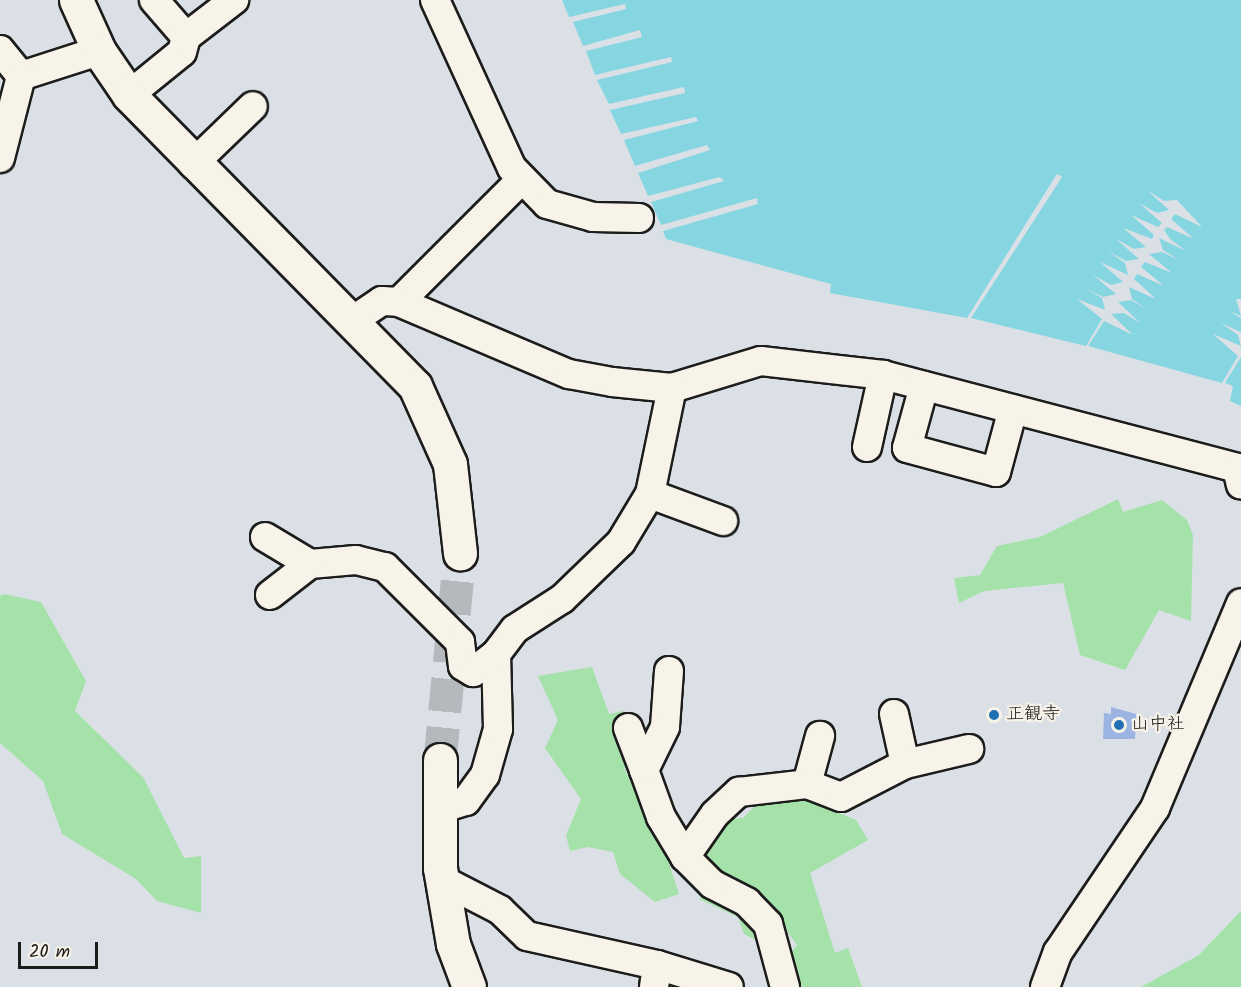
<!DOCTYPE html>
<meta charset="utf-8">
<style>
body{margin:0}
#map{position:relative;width:1241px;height:987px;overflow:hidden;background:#dbe0e6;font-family:Kalam,"Klee One",sans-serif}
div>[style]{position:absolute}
.green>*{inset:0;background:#a4e2aa}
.water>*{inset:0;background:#86d6e2}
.building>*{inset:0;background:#9bb4e1}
.secondary-tunnel>*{height:33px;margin-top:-16.5px;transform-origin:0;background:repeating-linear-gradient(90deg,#b5b9be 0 33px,transparent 0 49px)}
.roads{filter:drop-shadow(2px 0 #1c1c1c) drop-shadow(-2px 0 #1c1c1c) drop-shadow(0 2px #1c1c1c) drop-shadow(0 -2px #1c1c1c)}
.street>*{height:28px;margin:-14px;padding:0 14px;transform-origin:14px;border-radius:14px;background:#f7f3e8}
.secondary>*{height:33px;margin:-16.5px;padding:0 16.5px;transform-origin:16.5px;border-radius:16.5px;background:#f7f3e8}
.dots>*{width:16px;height:16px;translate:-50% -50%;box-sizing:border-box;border:3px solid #f7f3e8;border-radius:50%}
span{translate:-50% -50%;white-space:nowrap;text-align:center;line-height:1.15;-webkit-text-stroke:4.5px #f7f3e8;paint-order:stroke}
.poi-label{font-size:18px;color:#1c1c1c}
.left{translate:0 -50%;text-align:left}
.scale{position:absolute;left:18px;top:942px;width:80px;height:27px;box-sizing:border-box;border:3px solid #1c1c1c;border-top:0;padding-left:8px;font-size:18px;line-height:21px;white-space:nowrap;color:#1c1c1c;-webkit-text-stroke:4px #f7f3e8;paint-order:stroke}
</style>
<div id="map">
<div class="green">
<i style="clip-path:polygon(1118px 499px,1123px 512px,1162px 500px,1187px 520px,1193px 535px,1191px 621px,1159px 610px,1125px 670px,1080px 655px,1063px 583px,984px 591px,959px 603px,954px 578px,980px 575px,997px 546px,1040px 537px)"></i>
<i style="clip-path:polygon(4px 594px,41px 602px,86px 681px,75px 711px,143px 777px,184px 858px,201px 856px,201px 913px,157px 901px,136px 879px,62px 834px,43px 781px,0 743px,0 596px)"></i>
<i style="clip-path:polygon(592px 667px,609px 714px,624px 711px,636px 764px,624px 768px,664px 848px,679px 894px,655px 902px,620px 874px,613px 852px,588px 847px,570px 851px,566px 836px,581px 799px,545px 748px,558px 720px,538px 676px)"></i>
<i style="clip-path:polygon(794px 794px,856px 820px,868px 840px,810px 873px,835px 953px,848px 948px,862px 987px,796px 987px,786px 959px,797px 945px,781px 923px,763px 944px,744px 934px,738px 917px,699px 899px,708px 889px,700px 858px,728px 819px,743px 818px,765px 796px)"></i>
<i style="clip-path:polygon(1241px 911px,1241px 987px,1141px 987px,1199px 955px)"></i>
</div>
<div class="water">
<i style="clip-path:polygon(562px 0,1241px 0,1241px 299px,1236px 299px,1241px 316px,1229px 311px,1241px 318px,1241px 332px,1221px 323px,1238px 335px,1241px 346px,1213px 334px,1238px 356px,1222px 383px,1088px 346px,1104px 321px,1133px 335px,1111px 314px,1124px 313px,1140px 323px,1118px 302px,1131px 300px,1148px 310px,1132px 299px,1129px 287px,1156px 299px,1134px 279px,1137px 274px,1164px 286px,1141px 267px,1145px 262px,1172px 273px,1149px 254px,1162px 252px,1179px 260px,1163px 250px,1159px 238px,1186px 251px,1170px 239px,1164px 230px,1167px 227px,1194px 239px,1171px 219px,1175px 214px,1202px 227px,1177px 200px,1164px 201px,1147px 190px,1169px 210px,1157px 213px,1139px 203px,1162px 223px,1158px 227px,1131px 215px,1154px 235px,1152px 239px,1123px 228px,1146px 247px,1134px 249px,1116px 239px,1139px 259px,1126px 261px,1108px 251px,1125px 263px,1128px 275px,1100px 262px,1123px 282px,1111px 285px,1093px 275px,1116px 294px,1103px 297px,1085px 288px,1102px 298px,1105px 310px,1077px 299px,1102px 319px,1086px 346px,971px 318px,1062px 177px,1057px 174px,967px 318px,830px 293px,831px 284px,666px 239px,663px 231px,758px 204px,757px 198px,661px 225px,651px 202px,724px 181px,720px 177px,648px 196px,638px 173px,710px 150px,707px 145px,635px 166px,624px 140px,698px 121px,696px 117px,621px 134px,610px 110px,685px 93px,684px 87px,609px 104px,597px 80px,672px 62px,671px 57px,595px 75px,586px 51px,642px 37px,640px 30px,583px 46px,573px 22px,626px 9px,625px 4px,569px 17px)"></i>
<i style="clip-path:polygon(1241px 357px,1241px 406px,1230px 401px,1233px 386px,1225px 383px)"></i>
</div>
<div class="building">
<i style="clip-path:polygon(1111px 707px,1136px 714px,1135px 739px,1103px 739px,1104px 713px,1111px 714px)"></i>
</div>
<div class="secondary-tunnel">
<i style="left:440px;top:760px;width:208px;rotate:-84.5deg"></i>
</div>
<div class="roads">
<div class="street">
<i style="left:154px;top:0;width:49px;rotate:49.1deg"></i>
<i style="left:435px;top:0;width:185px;rotate:65.4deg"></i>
<i style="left:512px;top:168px;width:50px;rotate:45.8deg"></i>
<i style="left:547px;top:204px;width:48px;rotate:15.8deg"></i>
<i style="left:593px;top:217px;width:46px;rotate:1.2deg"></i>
<i style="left:0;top:50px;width:33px;rotate:51deg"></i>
<i style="left:21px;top:76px;width:82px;rotate:-17.8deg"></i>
<i style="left:129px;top:95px;width:68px;rotate:-39.1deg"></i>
<i style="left:182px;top:52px;width:16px;rotate:-75deg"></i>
<i style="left:186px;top:37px;width:61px;rotate:-37.6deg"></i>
<i style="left:0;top:158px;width:85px;rotate:-75.6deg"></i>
<i style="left:193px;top:164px;width:83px;rotate:-44deg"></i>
<i style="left:399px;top:302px;width:174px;rotate:-45deg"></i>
<i style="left:355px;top:319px;width:32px;rotate:-34deg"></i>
<i style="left:382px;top:301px;width:17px;rotate:3deg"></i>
<i style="left:399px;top:302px;width:185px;rotate:23deg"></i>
<i style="left:569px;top:374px;width:44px;rotate:10.5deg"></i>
<i style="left:612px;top:382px;width:60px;rotate:5.7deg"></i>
<i style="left:672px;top:388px;width:93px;rotate:-16.9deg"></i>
<i style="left:761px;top:361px;width:123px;rotate:6.5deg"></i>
<i style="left:883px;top:375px;width:366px;rotate:14.7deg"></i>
<i style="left:1237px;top:468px;width:17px;rotate:77deg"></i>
<i style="left:924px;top:386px;width:64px;rotate:105.3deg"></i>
<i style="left:907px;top:448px;width:92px;rotate:15.1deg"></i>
<i style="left:996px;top:472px;width:65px;rotate:-74.9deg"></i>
<i style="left:867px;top:447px;width:74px;rotate:-77.5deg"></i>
<i style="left:650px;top:494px;width:78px;rotate:20.3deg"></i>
<i style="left:265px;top:537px;width:52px;rotate:31deg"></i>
<i style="left:310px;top:564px;width:46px;rotate:-5deg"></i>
<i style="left:356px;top:560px;width:30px;rotate:14deg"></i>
<i style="left:385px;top:567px;width:106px;rotate:45deg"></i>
<i style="left:460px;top:642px;width:24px;rotate:83deg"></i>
<i style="left:463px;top:666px;width:12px;rotate:31deg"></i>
<i style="left:473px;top:672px;width:29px;rotate:-38deg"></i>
<i style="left:270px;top:595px;width:51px;rotate:-37.8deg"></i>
<i style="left:669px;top:671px;width:56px;rotate:94.1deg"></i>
<i style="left:665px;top:727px;width:48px;rotate:116deg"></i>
<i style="left:644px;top:770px;width:50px;rotate:70.1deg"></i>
<i style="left:661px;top:817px;width:47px;rotate:59deg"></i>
<i style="left:894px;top:714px;width:51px;rotate:77.6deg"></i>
<i style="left:628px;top:728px;width:45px;rotate:69.1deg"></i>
<i style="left:807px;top:784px;width:50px;rotate:-74.8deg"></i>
<i style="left:439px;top:809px;width:28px;rotate:-17deg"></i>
<i style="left:466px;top:801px;width:32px;rotate:-54deg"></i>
<i style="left:485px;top:775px;width:48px;rotate:-74.2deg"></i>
<i style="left:498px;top:729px;width:75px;rotate:-91.5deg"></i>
<i style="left:496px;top:654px;width:31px;rotate:-53deg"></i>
<i style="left:515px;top:629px;width:56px;rotate:-32.6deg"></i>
<i style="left:562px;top:599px;width:82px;rotate:-44deg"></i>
<i style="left:621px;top:542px;width:56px;rotate:-58.9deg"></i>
<i style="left:650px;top:494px;width:108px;rotate:-78.3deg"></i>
<i style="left:442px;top:880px;width:65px;rotate:27.3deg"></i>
<i style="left:500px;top:910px;width:37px;rotate:44deg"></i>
<i style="left:527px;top:936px;width:133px;rotate:12.6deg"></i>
<i style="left:654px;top:987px;width:22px;rotate:-82deg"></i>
<i style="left:657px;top:965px;width:75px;rotate:17deg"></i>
<i style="left:785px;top:987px;width:65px;rotate:-105.1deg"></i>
<i style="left:768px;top:924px;width:30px;rotate:-134deg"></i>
<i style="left:747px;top:902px;width:39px;rotate:-153deg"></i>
<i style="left:712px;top:884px;width:38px;rotate:-135deg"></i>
<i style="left:685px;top:857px;width:52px;rotate:-55.1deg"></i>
<i style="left:715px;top:814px;width:33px;rotate:-43deg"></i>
<i style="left:739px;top:792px;width:68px;rotate:-6.7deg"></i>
<i style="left:807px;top:784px;width:36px;rotate:21deg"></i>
<i style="left:841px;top:797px;width:72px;rotate:-27.3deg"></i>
<i style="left:905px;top:764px;width:66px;rotate:-13.2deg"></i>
<i style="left:1045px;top:987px;width:37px;rotate:-70deg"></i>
<i style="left:1058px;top:952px;width:174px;rotate:-56deg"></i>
<i style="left:1155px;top:808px;width:222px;rotate:-67.2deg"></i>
</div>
<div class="secondary">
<i style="left:76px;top:0;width:56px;rotate:65.7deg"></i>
<i style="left:99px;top:51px;width:53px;rotate:55.7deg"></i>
<i style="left:129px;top:95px;width:408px;rotate:45.5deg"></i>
<i style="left:415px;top:386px;width:85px;rotate:65.8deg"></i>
<i style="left:450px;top:464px;width:90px;rotate:83.6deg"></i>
<i style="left:440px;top:760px;width:108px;rotate:90deg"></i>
<i style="left:440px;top:868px;width:77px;rotate:80.3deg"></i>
<i style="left:453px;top:944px;width:46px;rotate:69.6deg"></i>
</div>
</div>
<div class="dots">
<i style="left:994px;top:715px;background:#1f6fb2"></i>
<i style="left:1119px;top:725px;background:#1f6fb2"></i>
</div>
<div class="poi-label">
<span class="left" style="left:1006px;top:715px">正観寺</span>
<span class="left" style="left:1131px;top:725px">山中社</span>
</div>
<div class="scale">20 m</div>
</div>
